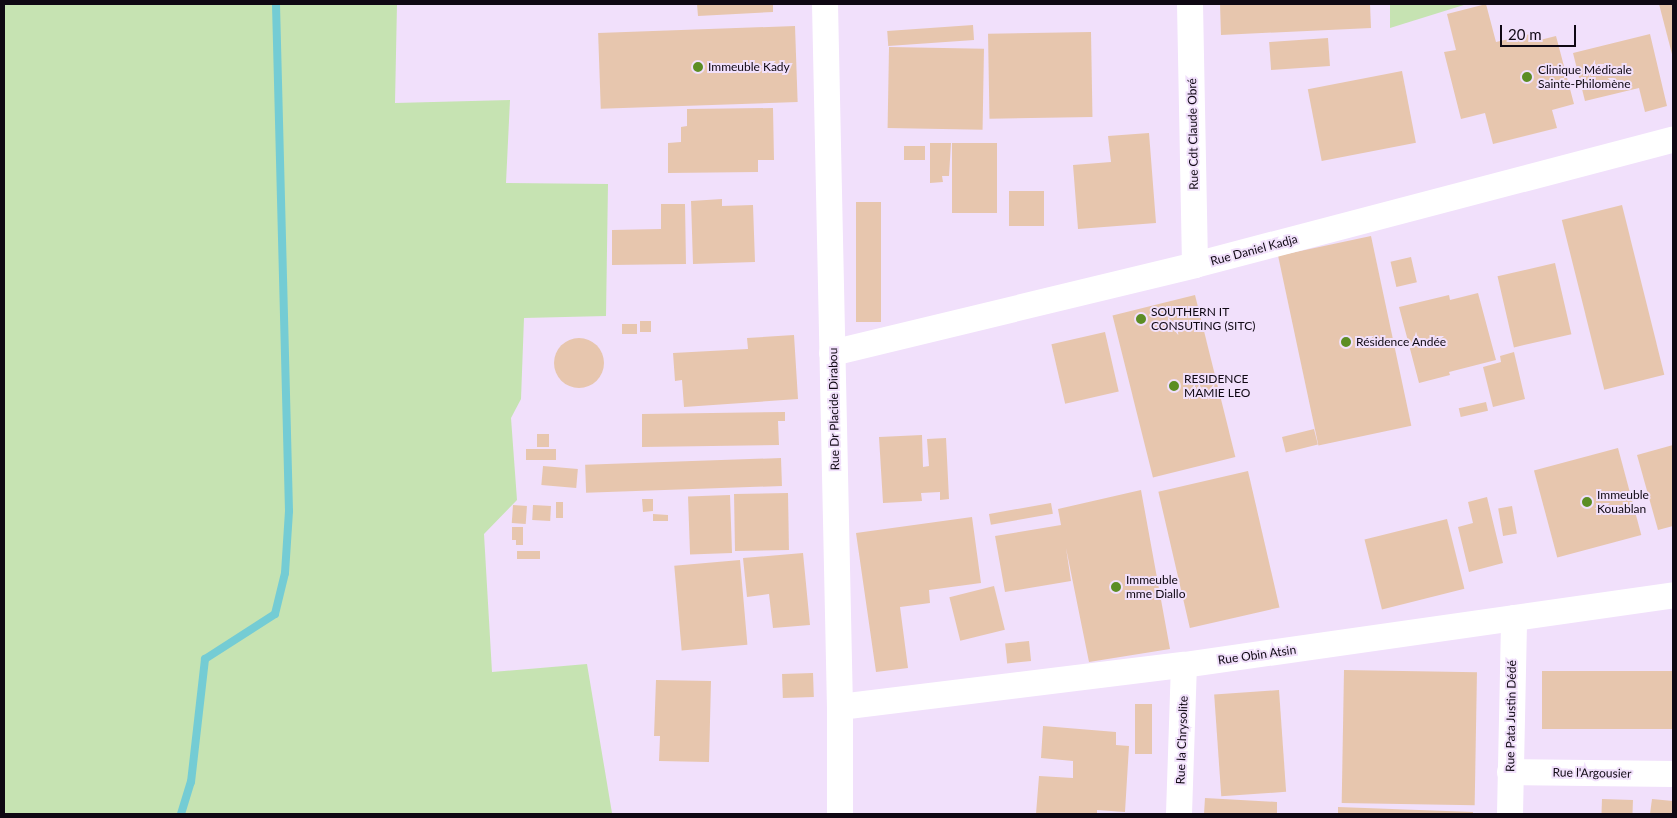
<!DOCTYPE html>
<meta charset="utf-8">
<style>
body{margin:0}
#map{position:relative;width:1677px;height:818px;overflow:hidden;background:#f1e0fb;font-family:Lato,sans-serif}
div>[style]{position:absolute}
.green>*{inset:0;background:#c6e3b2}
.stream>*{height:8px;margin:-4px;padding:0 4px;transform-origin:4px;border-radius:4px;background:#74ccd4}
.building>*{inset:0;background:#e7c6ae;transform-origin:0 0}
.round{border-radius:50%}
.minor>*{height:26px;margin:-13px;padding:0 13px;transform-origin:13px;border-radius:13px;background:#fff}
.dots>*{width:14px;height:14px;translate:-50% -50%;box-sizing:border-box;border:2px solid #f1e0fb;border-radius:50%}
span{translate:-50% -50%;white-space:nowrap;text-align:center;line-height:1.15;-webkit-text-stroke:4px #f1e0fb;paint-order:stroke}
.poi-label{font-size:12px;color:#0f0813}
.left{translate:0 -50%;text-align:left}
.street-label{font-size:12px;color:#0f0813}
.frame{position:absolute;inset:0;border:5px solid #0f0813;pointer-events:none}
.scale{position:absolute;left:1500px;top:25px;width:76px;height:22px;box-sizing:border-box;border:2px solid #0f0813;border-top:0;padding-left:6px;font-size:15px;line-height:18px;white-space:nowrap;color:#0f0813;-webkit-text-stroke:4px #f1e0fb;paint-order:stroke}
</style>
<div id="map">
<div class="green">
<i style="clip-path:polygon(4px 4px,397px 4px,395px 103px,510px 100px,506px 183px,608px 184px,606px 316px,524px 318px,521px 399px,511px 418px,517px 500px,484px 534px,492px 672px,587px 664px,612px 813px,4px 814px)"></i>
<i style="clip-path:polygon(1390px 4px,1467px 4px,1390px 28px)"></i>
</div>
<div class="stream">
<i style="left:181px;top:814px;width:34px;rotate:-73deg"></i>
<i style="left:191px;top:782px;width:124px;rotate:-83.5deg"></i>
<i style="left:205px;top:659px;width:83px;rotate:-32.7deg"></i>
<i style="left:275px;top:614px;width:42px;rotate:-76.3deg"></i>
<i style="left:285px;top:573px;width:62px;rotate:-86.3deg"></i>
<i style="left:289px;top:511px;width:507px;rotate:-91.47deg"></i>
</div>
<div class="building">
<i style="clip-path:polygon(697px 4px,773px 4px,773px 12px,698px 16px)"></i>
<i style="clip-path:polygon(1220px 4px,1370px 4px,1371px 28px,1221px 35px)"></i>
<i style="clip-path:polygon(1486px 4px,1496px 42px,1530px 34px,1532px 42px,1556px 36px,1574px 104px,1552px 110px,1557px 128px,1493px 144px,1485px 113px,1461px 119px,1444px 52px,1456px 50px,1447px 14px)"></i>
<i style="clip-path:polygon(1659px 4px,1673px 4px,1673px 58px)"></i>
<i style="left:973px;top:25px;width:15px;height:86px;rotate:86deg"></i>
<i style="left:795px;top:26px;width:76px;height:197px;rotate:88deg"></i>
<i style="left:1091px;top:32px;width:85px;height:103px;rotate:89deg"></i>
<i style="clip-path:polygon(1650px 34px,1667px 106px,1645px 112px,1639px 88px,1585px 101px,1573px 53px)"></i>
<i style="left:1328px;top:38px;width:28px;height:59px;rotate:86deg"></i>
<i style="left:889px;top:47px;width:95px;height:81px;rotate:1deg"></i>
<i style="left:1402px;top:71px;width:73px;height:96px;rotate:79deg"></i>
<i style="clip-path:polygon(773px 108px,774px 160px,758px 160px,758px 172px,668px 173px,668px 143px,681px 142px,681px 127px,687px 126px,687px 109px)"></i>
<i style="clip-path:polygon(1149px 133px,1156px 223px,1078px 229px,1073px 165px,1111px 162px,1108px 136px)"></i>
<i style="clip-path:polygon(930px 143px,951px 143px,949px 176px,942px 176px,943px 182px,930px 183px)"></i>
<i style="left:952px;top:143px;width:45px;height:70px"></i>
<i style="left:904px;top:146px;width:21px;height:14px"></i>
<i style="left:1009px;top:191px;width:35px;height:35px"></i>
<i style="clip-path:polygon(722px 199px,722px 206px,753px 205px,755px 262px,693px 264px,691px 201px)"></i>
<i style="left:881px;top:202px;width:120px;height:25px;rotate:90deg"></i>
<i style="clip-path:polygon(661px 204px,685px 204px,686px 264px,612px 265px,612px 230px,661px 229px)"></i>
<i style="left:1622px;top:205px;width:175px;height:62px;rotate:76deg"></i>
<i style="left:1371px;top:236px;width:194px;height:95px;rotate:78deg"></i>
<i style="left:1411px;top:257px;width:26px;height:21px;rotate:77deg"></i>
<i style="left:1555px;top:263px;width:73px;height:59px;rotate:77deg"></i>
<i style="clip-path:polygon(1478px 293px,1496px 360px,1449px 372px,1450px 375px,1419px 383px,1399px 307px,1449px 295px,1450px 300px)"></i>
<i style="left:1195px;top:295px;width:167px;height:85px;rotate:76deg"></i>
<i style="left:640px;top:321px;width:11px;height:11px"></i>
<i style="left:622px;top:324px;width:15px;height:10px"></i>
<i style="left:1105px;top:332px;width:61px;height:55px;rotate:77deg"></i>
<i style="clip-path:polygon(794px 335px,798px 399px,684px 407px,682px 380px,675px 381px,673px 353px,748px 349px,747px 338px)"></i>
<i class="round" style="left:554px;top:338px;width:50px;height:50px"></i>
<i style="clip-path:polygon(1514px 352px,1525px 399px,1493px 407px,1483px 367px,1501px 362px,1500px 356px)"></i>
<i style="left:1486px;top:402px;width:9px;height:28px;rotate:77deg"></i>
<i style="clip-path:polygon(785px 412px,785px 421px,778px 421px,779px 445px,642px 447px,642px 414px)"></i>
<i style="left:1314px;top:429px;width:16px;height:33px;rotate:76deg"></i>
<i style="left:549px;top:434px;width:13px;height:12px;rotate:90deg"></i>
<i style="clip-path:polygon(922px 435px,923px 467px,929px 466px,927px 439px,946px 438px,949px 499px,940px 500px,940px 492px,921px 493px,922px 501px,883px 503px,879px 437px)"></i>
<i style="clip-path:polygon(1673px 445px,1673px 526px,1658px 530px,1637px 455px)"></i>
<i style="left:1618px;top:448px;width:90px;height:87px;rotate:75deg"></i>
<i style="left:556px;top:449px;width:11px;height:30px;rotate:90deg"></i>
<i style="left:781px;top:458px;width:28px;height:196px;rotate:88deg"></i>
<i style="left:543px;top:466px;width:35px;height:19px;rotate:5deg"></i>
<i style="left:1248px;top:471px;width:140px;height:92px;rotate:77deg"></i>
<i style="clip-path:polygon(1141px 490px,1170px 649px,1089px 662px,1066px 548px,1071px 581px,1005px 592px,995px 536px,1061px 525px,1058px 509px)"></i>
<i style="left:788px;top:493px;width:57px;height:54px;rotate:89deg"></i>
<i style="left:730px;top:495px;width:58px;height:42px;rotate:88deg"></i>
<i style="clip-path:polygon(1487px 497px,1503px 563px,1469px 572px,1458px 527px,1473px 523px,1468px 502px)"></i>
<i style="clip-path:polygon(642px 499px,653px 499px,653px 511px,643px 512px)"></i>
<i style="left:556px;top:502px;width:7px;height:16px"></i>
<i style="left:1051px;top:503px;width:11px;height:63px;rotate:80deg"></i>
<i style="left:513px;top:505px;width:14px;height:18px;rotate:4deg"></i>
<i style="left:533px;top:505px;width:18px;height:15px;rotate:3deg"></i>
<i style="left:1512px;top:506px;width:28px;height:14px;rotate:80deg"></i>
<i style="clip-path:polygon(653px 514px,668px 515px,668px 521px,653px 521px)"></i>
<i style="clip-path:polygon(972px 517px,981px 583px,929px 590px,930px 603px,900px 607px,908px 668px,876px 672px,856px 533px)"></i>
<i style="left:1447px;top:519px;width:72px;height:85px;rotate:76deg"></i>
<i style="clip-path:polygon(512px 527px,523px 527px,523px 545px,516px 545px,516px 540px,512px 540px)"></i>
<i style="left:540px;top:551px;width:8px;height:23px;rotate:90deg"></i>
<i style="clip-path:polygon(803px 553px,810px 625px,773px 628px,769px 594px,747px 597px,743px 558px)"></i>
<i style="left:740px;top:560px;width:85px;height:66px;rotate:85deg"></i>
<i style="left:994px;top:586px;width:45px;height:46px;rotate:76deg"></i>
<i style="left:1029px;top:641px;width:20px;height:24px;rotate:84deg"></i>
<i style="left:1344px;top:670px;width:133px;height:133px;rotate:1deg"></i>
<i style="left:1542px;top:671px;width:131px;height:58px"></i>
<i style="left:813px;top:673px;width:24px;height:31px;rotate:88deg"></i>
<i style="clip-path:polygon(656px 680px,711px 681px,709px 762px,659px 761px,660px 736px,654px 736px)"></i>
<i style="left:1279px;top:690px;width:102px;height:65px;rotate:86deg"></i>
<i style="left:1135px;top:704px;width:17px;height:50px"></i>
<i style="clip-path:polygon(1043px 726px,1116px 732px,1116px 745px,1129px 746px,1125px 812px,1097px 810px,1097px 814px,1036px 814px,1039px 776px,1073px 778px,1073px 761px,1041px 758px)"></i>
<i style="clip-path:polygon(1205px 798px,1277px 802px,1277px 814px,1204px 814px)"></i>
<i style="left:1602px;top:799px;width:31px;height:15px;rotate:2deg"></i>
<i style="clip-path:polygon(1652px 799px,1673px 801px,1673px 814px,1650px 814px)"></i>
<i style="clip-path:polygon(1338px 807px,1473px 812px,1473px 814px,1338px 814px)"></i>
</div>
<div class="minor">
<i style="left:825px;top:4px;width:703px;rotate:88.78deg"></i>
<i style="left:840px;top:707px;width:107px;rotate:90deg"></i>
<i style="left:1190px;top:4px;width:261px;rotate:88.9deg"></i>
<i style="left:832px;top:353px;width:374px;rotate:-13.6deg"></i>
<i style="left:1195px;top:265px;width:494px;rotate:-14.7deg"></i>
<i style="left:840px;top:707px;width:347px;rotate:-7deg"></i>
<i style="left:1184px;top:665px;width:494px;rotate:-8.1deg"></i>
<i style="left:1510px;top:772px;width:163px;rotate:0.7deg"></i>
<i style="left:1179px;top:814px;width:149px;rotate:-88.1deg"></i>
<i style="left:1510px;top:814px;width:196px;rotate:-88.8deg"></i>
</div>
<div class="dots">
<i style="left:698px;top:67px;background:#5c8d24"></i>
<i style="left:1527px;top:77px;background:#5c8d24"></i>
<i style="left:1141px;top:319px;background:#5c8d24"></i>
<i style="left:1346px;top:342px;background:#5c8d24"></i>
<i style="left:1174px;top:386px;background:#5c8d24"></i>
<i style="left:1587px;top:502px;background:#5c8d24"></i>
<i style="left:1116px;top:587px;background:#5c8d24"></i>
</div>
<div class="poi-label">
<span class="left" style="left:708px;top:67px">Immeuble Kady</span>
<span class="left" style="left:1538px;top:77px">Clinique Médicale<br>Sainte-Philomène</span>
<span class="left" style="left:1151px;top:319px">SOUTHERN IT<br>CONSUTING (SITC)</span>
<span class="left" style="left:1356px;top:342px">Résidence Andée</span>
<span class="left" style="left:1184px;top:386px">RESIDENCE<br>MAMIE LEO</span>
<span class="left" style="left:1597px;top:502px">Immeuble<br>Kouablan</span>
<span class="left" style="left:1126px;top:587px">Immeuble<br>mme Diallo</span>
</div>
<div class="street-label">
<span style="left:1193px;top:134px;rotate:-91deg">Rue Cdt Claude Obré</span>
<span style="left:1254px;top:250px;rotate:-15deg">Rue Daniel Kadja</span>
<span style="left:834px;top:409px;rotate:-91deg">Rue Dr Placide Dirabou</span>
<span style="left:1257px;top:655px;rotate:-8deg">Rue Obin Atsin</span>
<span style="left:1511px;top:716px;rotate:-89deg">Rue Pata Justin Dédé</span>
<span style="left:1182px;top:740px;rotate:-88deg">Rue la Chrysolite</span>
<span style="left:1592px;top:773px;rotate:1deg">Rue l'Argousier</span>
</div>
<div class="frame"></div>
<div class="scale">20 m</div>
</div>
